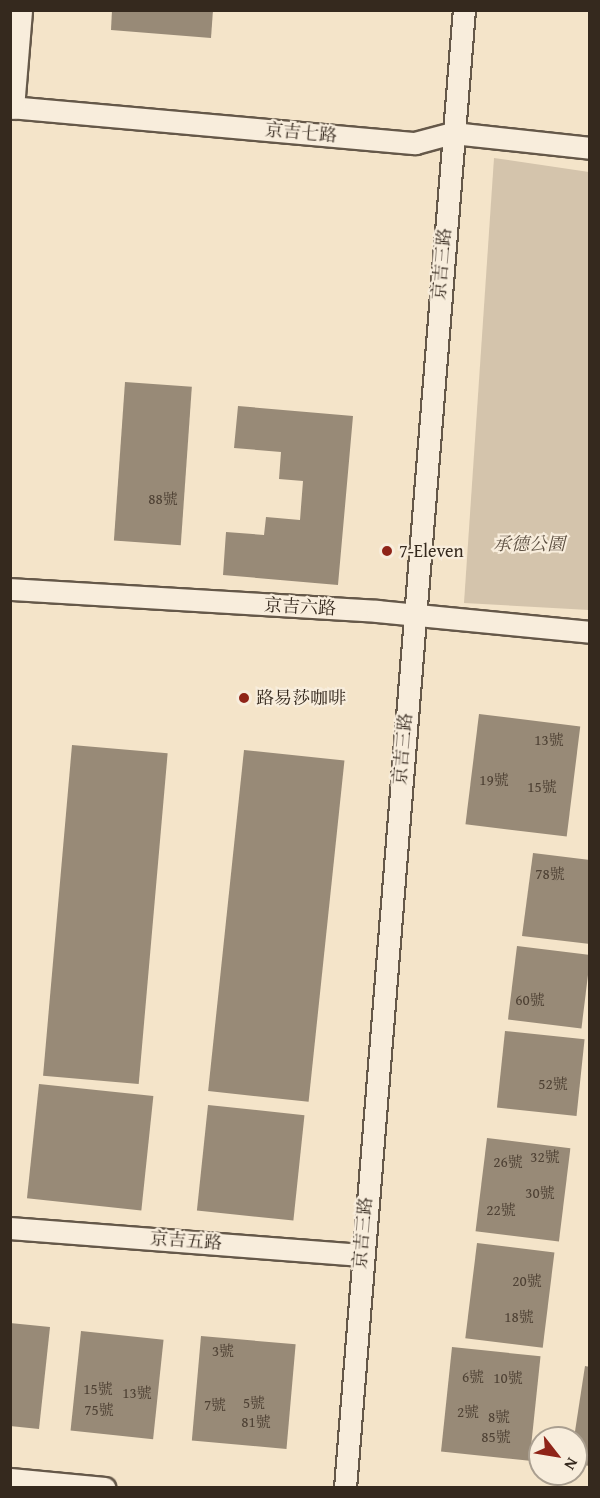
<!DOCTYPE html>
<meta charset="utf-8">
<style>
body{margin:0}
#map{position:relative;width:600px;height:1498px;overflow:hidden;background:#f4e4c9;font-family:"Gentium Book Plus","Noto Serif TC",serif}
div>[style]{position:absolute}
.green>*{inset:0;background:#d4c4ac}
.building>*{inset:0;background:#988a77;transform-origin:0 0}
.roads{filter:drop-shadow(2px 0 #655849) drop-shadow(-2px 0 #655849) drop-shadow(0 2px #655849) drop-shadow(0 -2px #655849)}
.street>*{height:21px;margin:-10.5px;padding:0 10.5px;transform-origin:10.5px;border-radius:10.5px;background:#f8eddc}
.dots>*{width:16px;height:16px;translate:-50% -50%;box-sizing:border-box;border:3px solid #f8eddc;border-radius:50%}
span{translate:-50% -50%;white-space:nowrap;text-align:center;line-height:1.15;-webkit-text-stroke:4.5px #f8eddc;paint-order:stroke}
.number-label{font-size:15px;color:#4e4134}
.number-label span{-webkit-text-stroke-width:0}
.street-label{font-size:18px;color:#35291e}
.park-label{font-size:18px;color:#5d5042;font-style:italic}
.poi-label{font-size:18px;color:#35291e}
.left{translate:0 -50%;text-align:left}
.frame{position:absolute;inset:0;border:12px solid #35291e;pointer-events:none}
.north{position:absolute;left:528px;top:1426px;width:60px;height:60px;box-sizing:border-box;background:#f8eddc;border:2px solid #aa9f90;border-radius:50%;rotate:121deg;font-size:16px;font-weight:700;line-height:24px;text-align:center;color:#35291e}
.north::after{content:'';display:block;margin:auto;width:21px;height:27px;background:#8f2418;clip-path:polygon(50% 0,100% 100%,50% 72%,0 100%)}
</style>
<div id="map">
<div class="green">
<i style="clip-path:polygon(494px 158px,589px 172px,589px 610px,464px 603px)"></i>
</div>
<div class="building">
<i style="clip-path:polygon(112px 10px,213px 10px,211px 38px,111px 30px)"></i>
<i style="left:125px;top:382px;width:67px;height:159px;rotate:4deg"></i>
<i style="clip-path:polygon(238px 406px,353px 416px,338px 585px,223px 575px,226px 532px,264px 535px,266px 517px,300px 520px,303px 481px,279px 479px,281px 452px,234px 448px)"></i>
<i style="left:479px;top:714px;width:102px;height:111px;rotate:7deg"></i>
<i style="left:72px;top:745px;width:96px;height:332px;rotate:5deg"></i>
<i style="left:244px;top:750px;width:101px;height:343px;rotate:6deg"></i>
<i style="clip-path:polygon(533px 853px,590px 860px,590px 944px,522px 936px)"></i>
<i style="left:517px;top:946px;width:74px;height:74px;rotate:7deg"></i>
<i style="left:505px;top:1031px;width:80px;height:77px;rotate:6deg"></i>
<i style="left:39px;top:1084px;width:115px;height:115px;rotate:6deg"></i>
<i style="left:208px;top:1105px;width:97px;height:106px;rotate:6deg"></i>
<i style="left:487px;top:1138px;width:84px;height:94px;rotate:7deg"></i>
<i style="left:477px;top:1243px;width:78px;height:96px;rotate:7deg"></i>
<i style="clip-path:polygon(10px 1323px,50px 1327px,39px 1429px,10px 1426px)"></i>
<i style="left:81px;top:1331px;width:83px;height:100px;rotate:6deg"></i>
<i style="left:201px;top:1336px;width:95px;height:105px;rotate:5deg"></i>
<i style="left:452px;top:1347px;width:89px;height:105px;rotate:6deg"></i>
<i style="clip-path:polygon(585px 1366px,590px 1367px,590px 1466px,576px 1464px,574px 1438px)"></i>
</div>
<div class="roads">
<div class="street">
<i style="left:10px;top:107px;width:407px;rotate:5.1deg"></i>
<i style="left:415px;top:143px;width:39px;rotate:-15deg"></i>
<i style="left:453px;top:133px;width:138px;rotate:6.2deg"></i>
<i style="left:13px;top:108px;width:98px;rotate:-85.3deg"></i>
<i style="left:10px;top:589px;width:368px;rotate:3.4deg"></i>
<i style="left:377px;top:611px;width:214px;rotate:5.6deg"></i>
<i style="left:10px;top:1228px;width:352px;rotate:4.4deg"></i>
<i style="left:10px;top:1479px;width:95px;rotate:5.4deg"></i>
<i style="left:345px;top:1488px;width:1483px;rotate:-85.4deg"></i>
</div>
</div>
<div class="dots">
<i style="left:387px;top:551px;background:#8f2418"></i>
<i style="left:244px;top:698px;background:#8f2418"></i>
</div>
<div class="number-label">
<span style="left:163px;top:499px">88號</span>
<span style="left:549px;top:740px">13號</span>
<span style="left:494px;top:780px">19號</span>
<span style="left:542px;top:787px">15號</span>
<span style="left:550px;top:874px">78號</span>
<span style="left:530px;top:1000px">60號</span>
<span style="left:553px;top:1084px">52號</span>
<span style="left:545px;top:1157px">32號</span>
<span style="left:508px;top:1162px">26號</span>
<span style="left:540px;top:1193px">30號</span>
<span style="left:501px;top:1210px">22號</span>
<span style="left:527px;top:1281px">20號</span>
<span style="left:519px;top:1317px">18號</span>
<span style="left:223px;top:1351px">3號</span>
<span style="left:473px;top:1377px">6號</span>
<span style="left:508px;top:1378px">10號</span>
<span style="left:98px;top:1389px">15號</span>
<span style="left:137px;top:1393px">13號</span>
<span style="left:254px;top:1403px">5號</span>
<span style="left:215px;top:1405px">7號</span>
<span style="left:99px;top:1410px">75號</span>
<span style="left:468px;top:1412px">2號</span>
<span style="left:499px;top:1417px">8號</span>
<span style="left:256px;top:1422px">81號</span>
<span style="left:496px;top:1437px">85號</span>
</div>
<div class="street-label">
<span style="left:301px;top:133px;rotate:5deg">京吉七路</span>
<span style="left:442px;top:264px;rotate:-85deg">京吉三路</span>
<span style="left:300px;top:607px;rotate:3deg">京吉六路</span>
<span style="left:403px;top:749px;rotate:-85deg">京吉三路</span>
<span style="left:363px;top:1233px;rotate:-85deg">京吉三路</span>
<span style="left:186px;top:1241px;rotate:4deg">京吉五路</span>
</div>
<div class="park-label">
<span style="left:529px;top:544px">承德公園</span>
</div>
<div class="poi-label">
<span class="left" style="left:399px;top:551px">7-Eleven</span>
<span class="left" style="left:256px;top:698px">路易莎咖啡</span>
</div>
<div class="frame"></div>
<div class="north">N</div>
</div>
